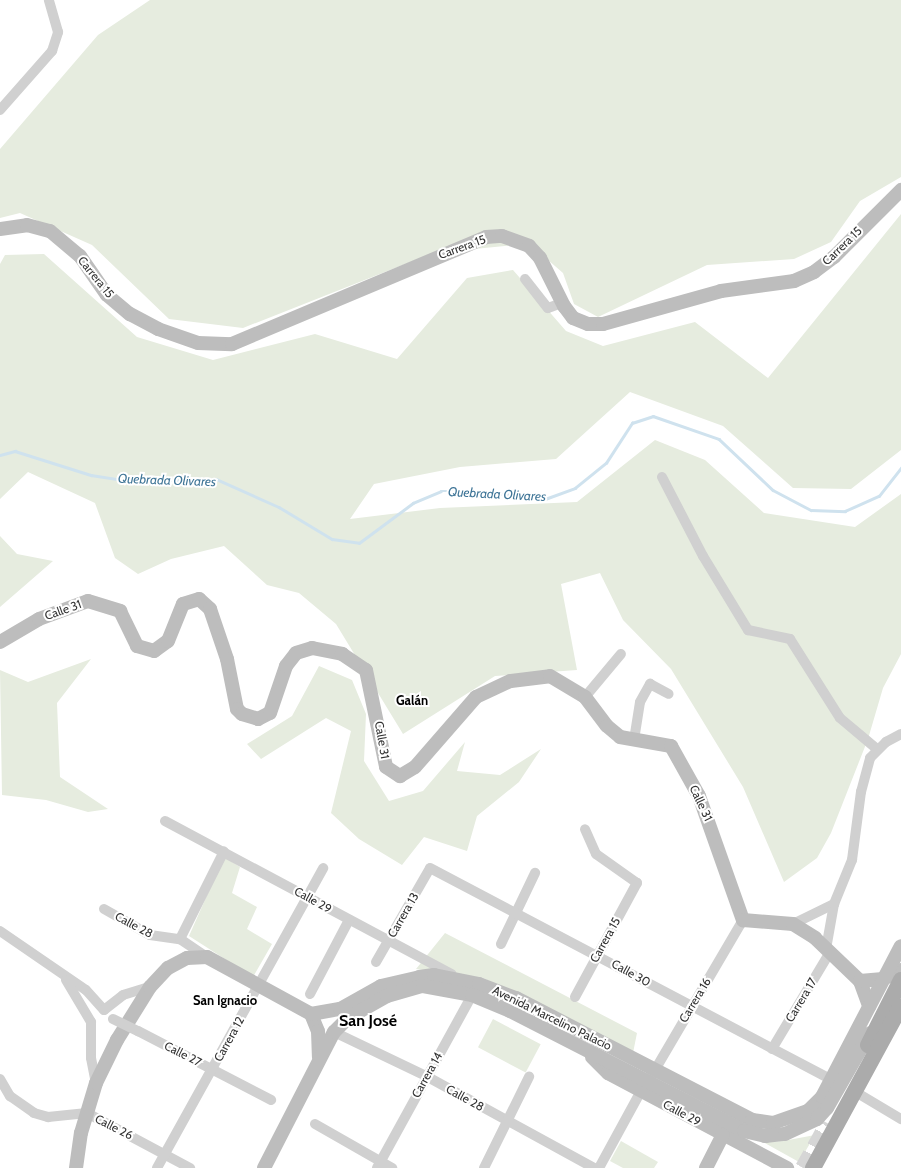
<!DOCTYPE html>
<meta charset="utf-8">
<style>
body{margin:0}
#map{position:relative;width:901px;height:1168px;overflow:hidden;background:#fff;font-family:Cabin,sans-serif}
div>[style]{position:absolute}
.green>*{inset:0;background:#e6ecdf;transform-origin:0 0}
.stream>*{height:2.5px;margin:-1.25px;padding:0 1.25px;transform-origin:1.25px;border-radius:1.25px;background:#cfe2ee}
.primary-tunnel>*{height:16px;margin-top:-8px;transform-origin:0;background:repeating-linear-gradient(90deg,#d6d6d6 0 16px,transparent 0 24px)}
.street>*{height:10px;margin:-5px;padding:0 5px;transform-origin:5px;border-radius:5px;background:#d0d0d0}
.secondary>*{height:14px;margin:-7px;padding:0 7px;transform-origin:7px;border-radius:7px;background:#bdbdbd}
.primary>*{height:16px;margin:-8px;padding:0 8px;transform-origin:8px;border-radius:8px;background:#ababab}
.street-bridge>*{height:10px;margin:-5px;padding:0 5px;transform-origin:5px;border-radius:5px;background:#d0d0d0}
span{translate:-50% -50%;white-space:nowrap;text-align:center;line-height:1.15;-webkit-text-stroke:4px #fff;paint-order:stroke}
.street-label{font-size:12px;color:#333}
.water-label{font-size:13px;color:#3f7597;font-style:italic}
.neighbourhood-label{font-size:13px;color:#000;font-weight:700}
.district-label{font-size:16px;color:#000;font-weight:700}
</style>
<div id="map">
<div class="green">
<i style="clip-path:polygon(150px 0,901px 0,901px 177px,860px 201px,831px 242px,794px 259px,707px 265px,598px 317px,574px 304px,563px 273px,540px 253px,515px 245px,433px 253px,243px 328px,169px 319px,92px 245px,20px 213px,0 218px,0 149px,98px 35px)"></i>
<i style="clip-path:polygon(901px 214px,901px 450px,851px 489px,793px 488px,723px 426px,630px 392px,556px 459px,460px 467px,374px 484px,350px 519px,440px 508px,577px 502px,655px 440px,705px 460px,764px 513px,855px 527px,901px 494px,901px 654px,883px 688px,868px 739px,831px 833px,817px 858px,784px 882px,743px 787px,671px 669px,623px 620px,600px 573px,561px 584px,577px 670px,495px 676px,403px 734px,336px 624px,299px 593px,267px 585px,224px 546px,171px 559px,138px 574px,115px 558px,95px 503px,28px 472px,0 499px,0 264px,5px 255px,44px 254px,137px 337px,213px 360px,315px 334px,397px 359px,467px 278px,513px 270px,566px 331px,603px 346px,695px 322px,768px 378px)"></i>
<i style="clip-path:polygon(0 536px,17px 554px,53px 561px,0 607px)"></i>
<i style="clip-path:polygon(91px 659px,57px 703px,60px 777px,108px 809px,88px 812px,46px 800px,2px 795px,0 670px,28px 682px)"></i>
<i style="clip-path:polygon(319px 666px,352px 680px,366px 714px,364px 761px,389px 801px,423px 791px,465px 742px,457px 771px,500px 775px,541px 749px,519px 782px,477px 816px,467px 851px,424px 837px,402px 865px,359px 839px,331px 813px,351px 731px,326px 718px,261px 759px,247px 744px,292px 716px)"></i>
<i style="clip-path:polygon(224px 857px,240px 867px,232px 893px,257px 907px,247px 929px,272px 944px,253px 977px,189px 936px)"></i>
<i style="clip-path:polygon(445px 933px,637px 1033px,633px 1053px,483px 978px,416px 969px)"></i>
<i style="left:493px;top:1019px;width:54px;height:32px;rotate:28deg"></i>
<i style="clip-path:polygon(815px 1135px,799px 1162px,763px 1142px,783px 1141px)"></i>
<i style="clip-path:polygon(621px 1141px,658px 1162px,654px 1168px,623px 1168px,610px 1161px)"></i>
</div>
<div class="stream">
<i style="left:0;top:455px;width:16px;rotate:-15deg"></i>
<i style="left:15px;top:451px;width:80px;rotate:17.5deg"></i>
<i style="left:91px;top:475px;width:46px;rotate:8.8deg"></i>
<i style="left:136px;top:482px;width:80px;rotate:-2.1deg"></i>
<i style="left:216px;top:479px;width:69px;rotate:24deg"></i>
<i style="left:279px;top:507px;width:62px;rotate:31.1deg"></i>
<i style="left:332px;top:539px;width:27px;rotate:8deg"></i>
<i style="left:359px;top:543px;width:67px;rotate:-36.5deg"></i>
<i style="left:413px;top:503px;width:30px;rotate:-23deg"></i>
<i style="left:441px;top:491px;width:37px"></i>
<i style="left:478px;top:491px;width:67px;rotate:6.8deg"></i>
<i style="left:545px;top:499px;width:32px;rotate:-20deg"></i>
<i style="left:575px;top:488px;width:40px;rotate:-39deg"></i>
<i style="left:606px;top:463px;width:48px;rotate:-57deg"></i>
<i style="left:632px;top:423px;width:22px;rotate:-18deg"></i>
<i style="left:653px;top:416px;width:70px;rotate:19.2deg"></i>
<i style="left:719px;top:439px;width:74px;rotate:43.4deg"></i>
<i style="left:773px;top:490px;width:43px;rotate:27.8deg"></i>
<i style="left:811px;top:510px;width:34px;rotate:2deg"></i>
<i style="left:845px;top:511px;width:37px;rotate:-24deg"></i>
<i style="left:879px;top:496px;width:36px;rotate:-52deg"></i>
</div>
<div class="primary-tunnel">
<i style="left:803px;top:1168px;width:51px;rotate:-60.9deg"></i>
</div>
<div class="street">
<i style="left:0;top:110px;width:79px;rotate:-48.6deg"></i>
<i style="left:52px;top:51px;width:20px;rotate:-72deg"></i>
<i style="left:58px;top:32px;width:33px;rotate:-106deg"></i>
<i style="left:525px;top:279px;width:37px;rotate:52deg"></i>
<i style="left:548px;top:308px;width:15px;rotate:-20deg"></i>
<i style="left:662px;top:477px;width:89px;rotate:62.6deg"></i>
<i style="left:703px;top:556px;width:87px;rotate:58.7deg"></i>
<i style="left:748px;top:630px;width:43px;rotate:12.1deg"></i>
<i style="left:790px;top:639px;width:93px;rotate:57.7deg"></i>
<i style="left:840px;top:718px;width:48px;rotate:40deg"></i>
<i style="left:585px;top:697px;width:56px;rotate:-50.1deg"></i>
<i style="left:634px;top:740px;width:38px;rotate:-81deg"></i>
<i style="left:640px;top:702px;width:21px;rotate:-61deg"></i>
<i style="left:650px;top:684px;width:21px;rotate:28deg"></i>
<i style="left:165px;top:821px;width:325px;rotate:28.1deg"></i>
<i style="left:104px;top:909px;width:53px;rotate:29.5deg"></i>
<i style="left:150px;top:935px;width:30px;rotate:8deg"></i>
<i style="left:180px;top:939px;width:32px;rotate:34deg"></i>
<i style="left:793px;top:924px;width:46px;rotate:-26deg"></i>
<i style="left:0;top:931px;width:104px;rotate:34.5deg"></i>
<i style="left:86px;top:990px;width:27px;rotate:48deg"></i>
<i style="left:104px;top:1010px;width:24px;rotate:-38deg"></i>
<i style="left:123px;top:995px;width:28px;rotate:-17deg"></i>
<i style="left:180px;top:939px;width:98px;rotate:-63.4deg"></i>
<i style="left:501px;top:944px;width:79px;rotate:-64.4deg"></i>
<i style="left:826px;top:949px;width:46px;rotate:-79.9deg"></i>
<i style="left:834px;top:904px;width:48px;rotate:-67.8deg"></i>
<i style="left:852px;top:860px;width:69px;rotate:-82.5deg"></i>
<i style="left:861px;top:792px;width:35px;rotate:-75deg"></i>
<i style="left:870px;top:758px;width:23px;rotate:-45deg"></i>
<i style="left:886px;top:742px;width:17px;rotate:-28deg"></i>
<i style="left:376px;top:962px;width:108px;rotate:-60.1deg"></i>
<i style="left:430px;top:868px;width:453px;rotate:27.8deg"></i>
<i style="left:66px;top:980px;width:49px;rotate:59.2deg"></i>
<i style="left:91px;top:1022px;width:36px;rotate:90deg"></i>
<i style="left:91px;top:1058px;width:25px;rotate:79deg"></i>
<i style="left:310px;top:994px;width:84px;rotate:-62.2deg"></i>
<i style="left:575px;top:997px;width:130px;rotate:-61.5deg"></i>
<i style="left:637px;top:883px;width:50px;rotate:-144.7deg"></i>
<i style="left:596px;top:854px;width:27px;rotate:-114deg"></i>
<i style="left:138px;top:1031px;width:150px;rotate:27.4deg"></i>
<i style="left:334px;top:1032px;width:102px;rotate:25.6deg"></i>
<i style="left:426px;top:1076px;width:192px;rotate:28.7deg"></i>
<i style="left:772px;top:1049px;width:113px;rotate:-59.1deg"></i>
<i style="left:652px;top:1075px;width:180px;rotate:-59.6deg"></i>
<i style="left:0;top:1079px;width:20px;rotate:60deg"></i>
<i style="left:10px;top:1096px;width:29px;rotate:35deg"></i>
<i style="left:34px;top:1113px;width:15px;rotate:16deg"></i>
<i style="left:48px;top:1117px;width:39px;rotate:-6deg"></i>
<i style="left:87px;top:1113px;width:117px;rotate:28.1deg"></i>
<i style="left:854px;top:1091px;width:55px;rotate:30.8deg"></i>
<i style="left:315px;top:1124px;width:89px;rotate:29.7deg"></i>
<i style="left:157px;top:1168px;width:343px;rotate:-61deg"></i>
<i style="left:377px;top:1168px;width:203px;rotate:-61.2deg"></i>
<i style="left:484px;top:1168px;width:102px;rotate:-63.7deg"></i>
<i style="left:599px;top:1168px;width:88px;rotate:-61.4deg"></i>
</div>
<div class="secondary">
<i style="left:0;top:229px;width:27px;rotate:-8deg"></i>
<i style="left:27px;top:225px;width:24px;rotate:15deg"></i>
<i style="left:50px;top:231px;width:39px;rotate:40deg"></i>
<i style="left:80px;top:256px;width:47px;rotate:55.3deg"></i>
<i style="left:107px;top:295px;width:30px;rotate:40deg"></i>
<i style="left:130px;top:314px;width:32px;rotate:28deg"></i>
<i style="left:158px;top:329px;width:42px;rotate:19.3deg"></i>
<i style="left:198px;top:343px;width:34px;rotate:2deg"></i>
<i style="left:232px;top:344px;width:276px;rotate:-22.8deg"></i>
<i style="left:486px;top:237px;width:16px;rotate:-4deg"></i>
<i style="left:502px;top:236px;width:29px;rotate:20deg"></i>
<i style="left:529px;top:246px;width:16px;rotate:47deg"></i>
<i style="left:540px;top:258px;width:54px;rotate:63.4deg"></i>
<i style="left:564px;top:306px;width:15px;rotate:53deg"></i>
<i style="left:573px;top:318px;width:16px;rotate:22deg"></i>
<i style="left:588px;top:324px;width:15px"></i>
<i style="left:603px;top:324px;width:123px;rotate:-15.6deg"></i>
<i style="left:721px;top:291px;width:74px;rotate:-7.8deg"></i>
<i style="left:794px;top:281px;width:22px;rotate:-24deg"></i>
<i style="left:814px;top:272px;width:25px;rotate:-37deg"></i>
<i style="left:834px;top:257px;width:95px;rotate:-45deg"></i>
<i style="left:0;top:642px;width:45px;rotate:-30.5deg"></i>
<i style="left:39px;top:619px;width:52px;rotate:-20.2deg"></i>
<i style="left:88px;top:601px;width:34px;rotate:17deg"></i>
<i style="left:120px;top:611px;width:39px;rotate:64deg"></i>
<i style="left:137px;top:646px;width:18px;rotate:16deg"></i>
<i style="left:154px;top:651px;width:17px;rotate:-36deg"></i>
<i style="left:168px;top:641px;width:40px;rotate:-68deg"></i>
<i style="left:183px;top:604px;width:17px;rotate:-17deg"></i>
<i style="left:199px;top:599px;width:15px;rotate:42deg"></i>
<i style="left:210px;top:609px;width:53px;rotate:71.2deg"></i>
<i style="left:227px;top:659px;width:51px;rotate:78.7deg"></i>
<i style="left:237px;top:709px;width:7px;rotate:45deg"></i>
<i style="left:242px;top:714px;width:17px;rotate:17deg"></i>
<i style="left:258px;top:719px;width:13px;rotate:-27deg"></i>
<i style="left:270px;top:713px;width:50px;rotate:-71.2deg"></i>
<i style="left:286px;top:666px;width:16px;rotate:-52deg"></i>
<i style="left:296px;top:653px;width:17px;rotate:-17deg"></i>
<i style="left:312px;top:648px;width:31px;rotate:11deg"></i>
<i style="left:342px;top:654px;width:29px;rotate:34deg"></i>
<i style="left:366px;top:670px;width:99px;rotate:78.3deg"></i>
<i style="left:386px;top:767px;width:17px;rotate:33deg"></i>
<i style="left:400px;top:776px;width:17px;rotate:-31deg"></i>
<i style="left:415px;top:767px;width:93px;rotate:-48.9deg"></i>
<i style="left:476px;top:697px;width:38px;rotate:-25deg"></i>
<i style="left:511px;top:681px;width:39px;rotate:-7deg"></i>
<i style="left:550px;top:676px;width:41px;rotate:31deg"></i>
<i style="left:585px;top:697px;width:36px;rotate:53deg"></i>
<i style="left:607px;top:726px;width:17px;rotate:40deg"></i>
<i style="left:620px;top:737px;width:52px;rotate:10deg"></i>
<i style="left:671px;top:746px;width:57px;rotate:60.8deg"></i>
<i style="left:699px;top:796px;width:132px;rotate:70.5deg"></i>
<i style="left:743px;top:920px;width:50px;rotate:4.6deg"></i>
<i style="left:793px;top:924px;width:26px;rotate:32deg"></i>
<i style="left:815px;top:938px;width:62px;rotate:43.7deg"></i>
<i style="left:860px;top:981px;width:27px;rotate:70deg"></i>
<i style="left:860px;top:981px;width:23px;rotate:-5deg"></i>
<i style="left:883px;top:979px;width:20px;rotate:-27deg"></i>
<i style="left:311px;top:1014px;width:18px;rotate:68deg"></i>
<i style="left:318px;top:1031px;width:26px;rotate:88deg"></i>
<i style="left:592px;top:1057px;width:23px;rotate:45deg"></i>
<i style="left:608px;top:1073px;width:203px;rotate:28deg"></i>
<i style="left:76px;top:1168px;width:35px;rotate:-82deg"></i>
<i style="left:81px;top:1133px;width:52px;rotate:-73.3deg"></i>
<i style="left:96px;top:1083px;width:48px;rotate:-64deg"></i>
<i style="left:117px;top:1040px;width:62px;rotate:-58.1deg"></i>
<i style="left:150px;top:987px;width:26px;rotate:-47deg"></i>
<i style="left:168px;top:968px;width:21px;rotate:-28deg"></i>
<i style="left:187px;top:958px;width:20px;rotate:-3deg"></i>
<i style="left:207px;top:957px;width:119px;rotate:28.7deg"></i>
<i style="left:311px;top:1014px;width:29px;rotate:-10deg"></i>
<i style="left:340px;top:1009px;width:47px;rotate:-29.3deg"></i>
<i style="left:381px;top:986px;width:39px;rotate:-13deg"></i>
<i style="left:419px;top:977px;width:15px;rotate:-8deg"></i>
<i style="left:434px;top:975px;width:46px;rotate:11.3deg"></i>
<i style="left:479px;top:984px;width:40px;rotate:21deg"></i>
<i style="left:516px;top:998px;width:266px;rotate:27.3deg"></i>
<i style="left:752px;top:1120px;width:21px;rotate:8deg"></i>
<i style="left:773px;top:1123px;width:37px;rotate:-19deg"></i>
<i style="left:808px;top:1111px;width:20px;rotate:-45deg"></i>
<i style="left:822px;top:1097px;width:170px;rotate:-62.4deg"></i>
<i style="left:264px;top:1168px;width:153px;rotate:-62.8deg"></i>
<i style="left:334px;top:1032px;width:20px;rotate:-45deg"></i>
<i style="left:348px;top:1018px;width:45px;rotate:-29.4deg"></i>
<i style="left:387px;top:996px;width:37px;rotate:-16deg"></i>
<i style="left:423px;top:986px;width:50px;rotate:10.4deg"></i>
<i style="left:472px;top:995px;width:41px;rotate:22.8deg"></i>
<i style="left:510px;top:1011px;width:263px;rotate:27.1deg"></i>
<i style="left:744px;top:1131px;width:22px;rotate:13deg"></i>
<i style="left:765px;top:1136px;width:20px;rotate:-6deg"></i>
<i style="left:785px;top:1134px;width:35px;rotate:-25deg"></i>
<i style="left:817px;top:1119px;width:15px;rotate:-48deg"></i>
<i style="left:827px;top:1108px;width:86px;rotate:-60.2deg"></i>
<i style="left:706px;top:1168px;width:37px;rotate:-63deg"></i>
</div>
<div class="primary">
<i style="left:868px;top:1045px;width:73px;rotate:-63.1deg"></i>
<i style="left:813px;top:1168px;width:184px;rotate:-61.5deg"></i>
</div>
<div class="street-bridge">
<i style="left:113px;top:1019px;width:28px;rotate:26deg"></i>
</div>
<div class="street-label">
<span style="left:842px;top:246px;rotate:-44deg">Carrera 15</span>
<span style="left:462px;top:247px;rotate:-20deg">Carrera 15</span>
<span style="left:96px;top:277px;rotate:51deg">Carrera 15</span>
<span style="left:63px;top:610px;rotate:-20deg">Calle 31</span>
<span style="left:382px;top:740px;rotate:80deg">Calle 31</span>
<span style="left:701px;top:803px;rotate:65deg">Calle 31</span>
<span style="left:313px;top:900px;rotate:29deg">Calle 29</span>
<span style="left:403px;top:915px;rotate:-60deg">Carrera 13</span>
<span style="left:134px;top:925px;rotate:28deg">Calle 28</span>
<span style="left:605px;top:940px;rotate:-61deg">Carrera 15</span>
<span style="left:631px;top:973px;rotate:29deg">Calle 30</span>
<span style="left:695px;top:1000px;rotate:-59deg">Carrera 16</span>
<span style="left:801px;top:1000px;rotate:-59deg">Carrera 17</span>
<span style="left:552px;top:1018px;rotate:26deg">Avenida Marcelino Palacio</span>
<span style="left:229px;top:1039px;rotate:-61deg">Carrera 12</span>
<span style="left:183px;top:1054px;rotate:27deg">Calle 27</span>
<span style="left:427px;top:1075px;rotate:-61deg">Carrera 14</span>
<span style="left:465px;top:1098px;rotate:29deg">Calle 28</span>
<span style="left:682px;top:1113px;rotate:28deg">Calle 29</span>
<span style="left:114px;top:1127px;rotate:27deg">Calle 26</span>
</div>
<div class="water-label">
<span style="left:167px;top:480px;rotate:2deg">Quebrada Olivares</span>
<span style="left:497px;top:494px;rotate:3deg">Quebrada Olivares</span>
</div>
<div class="neighbourhood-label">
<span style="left:412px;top:700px">Galán</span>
<span style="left:225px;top:1000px">San Ignacio</span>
</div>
<div class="district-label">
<span style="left:368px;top:1021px">San José</span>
</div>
</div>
